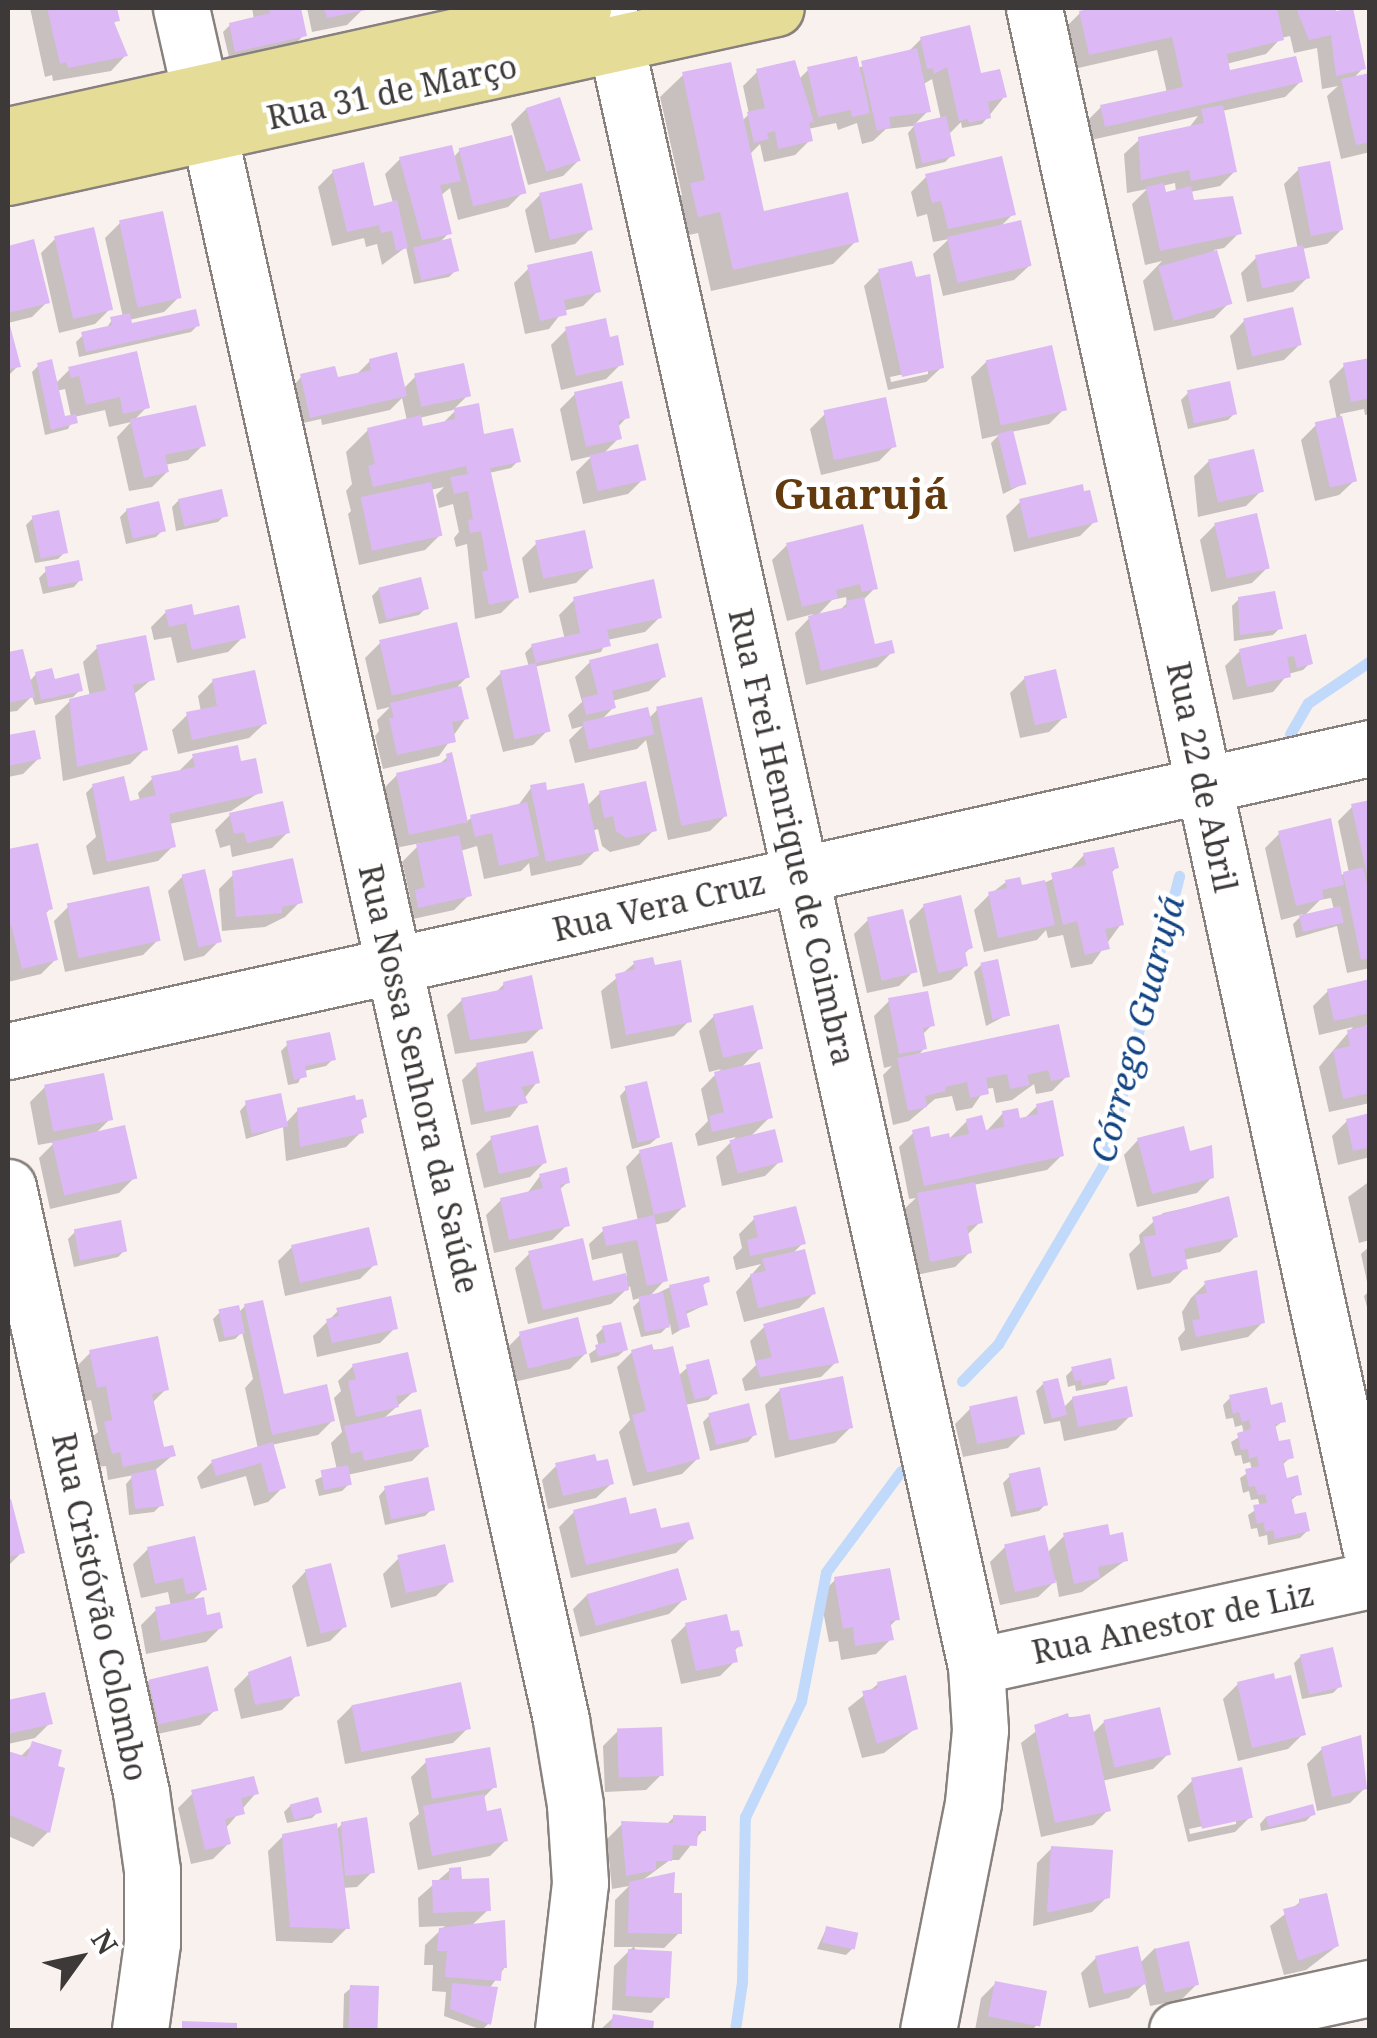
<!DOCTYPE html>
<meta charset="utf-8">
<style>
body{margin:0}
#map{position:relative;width:1377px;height:2038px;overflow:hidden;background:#f9f1ee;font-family:"Noto Serif",serif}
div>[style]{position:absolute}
.shadow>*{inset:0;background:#0003}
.stream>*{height:11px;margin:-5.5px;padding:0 5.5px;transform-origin:5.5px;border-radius:5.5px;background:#c1d9fa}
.building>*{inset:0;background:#dcb9f4;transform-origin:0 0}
.roads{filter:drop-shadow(2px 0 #88817e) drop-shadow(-2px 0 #88817e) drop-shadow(0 2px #88817e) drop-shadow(0 -2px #88817e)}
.minor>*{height:55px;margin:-27.5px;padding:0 27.5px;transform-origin:27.5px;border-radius:27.5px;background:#fff}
.major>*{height:55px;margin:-27.5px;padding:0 27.5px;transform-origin:27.5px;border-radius:27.5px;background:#e5dc97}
span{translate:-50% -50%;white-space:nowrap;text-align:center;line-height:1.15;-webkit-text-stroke:9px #fff;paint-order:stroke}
.street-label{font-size:32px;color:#3c3938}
.water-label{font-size:35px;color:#124483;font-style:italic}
.district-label{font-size:42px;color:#633a0e;font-weight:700}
.frame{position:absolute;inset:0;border:10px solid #3c3938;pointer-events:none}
.north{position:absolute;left:30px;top:1908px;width:100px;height:100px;-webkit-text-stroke:8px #fff;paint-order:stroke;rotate:57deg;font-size:28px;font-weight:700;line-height:40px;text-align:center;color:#3c3938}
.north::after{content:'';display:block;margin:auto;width:35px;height:45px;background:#3c3938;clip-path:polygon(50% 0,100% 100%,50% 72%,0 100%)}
</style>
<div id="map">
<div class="shadow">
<i style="clip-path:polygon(30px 8px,109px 8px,117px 20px,112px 25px,125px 56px,111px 71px,53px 81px,52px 75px,45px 77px)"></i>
<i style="clip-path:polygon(252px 8px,298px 8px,304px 35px,289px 50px,229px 57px,223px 32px,230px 25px,254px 19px)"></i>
<i style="clip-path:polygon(307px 8px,362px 8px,362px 10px,347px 25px,312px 32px)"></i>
<i style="clip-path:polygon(evenodd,1106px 8px,1333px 8px,1363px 68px,1353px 79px,1370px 75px,1370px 152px,1341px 159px,1327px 96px,1338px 86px,1322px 89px,1317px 48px,1294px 53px,1290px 36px,1281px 38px,1266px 54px,1226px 64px,1228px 73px,1300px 82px,1285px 97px,1222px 111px,1235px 171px,1220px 186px,1190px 192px,1192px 203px,1239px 233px,1224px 248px,1214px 250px,1229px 303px,1214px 318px,1154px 331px,1143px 281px,1162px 261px,1145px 265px,1132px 204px,1147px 189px,1127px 193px,1124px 154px,1139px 140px,1188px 129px,1198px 116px,1091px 140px,1086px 122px,1101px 107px,1167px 93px,1157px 50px,1074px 69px,1065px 28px,1080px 13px,1106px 8px,1175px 183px,1176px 192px,1164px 195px,1162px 186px,1175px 183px)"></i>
<i style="clip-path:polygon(921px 39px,1004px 97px,988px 117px,982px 124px,962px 128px,961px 122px,950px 133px,952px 155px,945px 162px,916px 169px,908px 133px,914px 126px,941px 120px,932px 79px,922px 85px,928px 111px,913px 126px,886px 129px,873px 141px,862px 144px,857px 123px,838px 130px,836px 123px,808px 129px,810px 140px,795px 155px,764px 162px,760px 144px,749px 155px,762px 214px,856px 241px,833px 264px,711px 291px,698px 233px,675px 238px,669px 208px,682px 195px,660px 97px,683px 75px,742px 121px,749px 114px,743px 86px,758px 71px,798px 80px,809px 69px,857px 68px,908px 52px)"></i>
<i style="clip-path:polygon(526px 109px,578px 161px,563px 176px,528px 185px,511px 124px)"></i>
<i style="clip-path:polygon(460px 150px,523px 192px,508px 207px,458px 220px,450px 188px,440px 196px,449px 233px,439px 243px,456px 270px,449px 277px,414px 284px,406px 247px,382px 265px,377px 244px,366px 247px,364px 238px,332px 246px,318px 187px,333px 172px,372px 209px,393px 203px,385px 174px,400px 159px,453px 158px)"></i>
<i style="clip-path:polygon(1299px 169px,1342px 229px,1327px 244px,1302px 249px,1308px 277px,1293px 292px,1247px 302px,1241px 273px,1256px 258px,1298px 249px,1284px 184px)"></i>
<i style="clip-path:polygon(926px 177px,1013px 214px,999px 228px,1029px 266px,1014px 280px,943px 296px,933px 254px,949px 239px,933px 242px,927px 214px,917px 217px,911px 192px)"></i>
<i style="clip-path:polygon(540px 195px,590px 229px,575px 244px,535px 253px,525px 210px)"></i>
<i style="clip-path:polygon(120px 223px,179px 297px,164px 312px,129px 320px,130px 326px,198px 325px,191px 332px,79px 357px,76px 342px,83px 335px,105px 330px,112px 320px,123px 317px,105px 238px)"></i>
<i style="clip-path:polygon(56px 238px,110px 309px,95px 324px,59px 333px,41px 253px)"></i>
<i style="clip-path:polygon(32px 242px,47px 302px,32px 317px,8px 323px,18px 366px,8px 376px,8px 248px)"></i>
<i style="clip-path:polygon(529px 268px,598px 291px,583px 306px,563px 311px,549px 329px,525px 334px,514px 283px)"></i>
<i style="clip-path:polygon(evenodd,879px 271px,914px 280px,942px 367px,926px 382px,888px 390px,864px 286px,879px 271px,928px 369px,928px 374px,891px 382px,890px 377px,928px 369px)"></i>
<i style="clip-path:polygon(1244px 321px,1299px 345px,1284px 360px,1237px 370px,1230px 336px)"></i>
<i style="clip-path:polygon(566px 330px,608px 340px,621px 364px,606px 379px,561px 390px,551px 345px)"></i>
<i style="clip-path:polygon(1370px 360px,1370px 414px,1365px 415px,1364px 409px,1340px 414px,1354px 481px,1339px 495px,1315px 501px,1301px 440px,1316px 425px,1337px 420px,1329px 381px,1344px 366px)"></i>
<i style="clip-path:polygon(370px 361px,403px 389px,415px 377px,468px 395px,453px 410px,419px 418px,422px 429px,441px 425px,455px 411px,483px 440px,518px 461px,511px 468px,489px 473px,516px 598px,501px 613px,475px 619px,467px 544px,456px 547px,454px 538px,459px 532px,453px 504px,439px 508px,436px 495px,444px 487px,430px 490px,440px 535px,425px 550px,359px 565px,348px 514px,351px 511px,346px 491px,352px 484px,346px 452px,368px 430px,407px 421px,402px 398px,390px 410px,322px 425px,321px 419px,303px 423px,295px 384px,301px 377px,330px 382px,355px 376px)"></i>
<i style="clip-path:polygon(986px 362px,1064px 409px,1049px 424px,1011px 432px,1023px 484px,1003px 494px,991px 443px,999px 435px,982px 439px,971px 377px)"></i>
<i style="clip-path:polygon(evenodd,39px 365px,55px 384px,70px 369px,147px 407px,133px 421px,203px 445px,188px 460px,165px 465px,167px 472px,152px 487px,129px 491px,117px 437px,131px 422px,109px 427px,105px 410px,74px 417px,68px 429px,45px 435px,32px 372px,39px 365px,65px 389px,71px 417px,63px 419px,56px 391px,65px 389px)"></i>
<i style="clip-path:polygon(1188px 393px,1235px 413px,1228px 420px,1188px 429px,1181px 400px)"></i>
<i style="clip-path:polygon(575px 394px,627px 417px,617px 428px,619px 438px,603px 454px,643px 479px,628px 494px,583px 504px,576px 472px,592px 456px,571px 461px,560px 409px)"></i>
<i style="clip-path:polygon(825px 414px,894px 446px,879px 461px,821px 475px,810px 429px)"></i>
<i style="clip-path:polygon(1209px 461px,1261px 491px,1246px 506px,1198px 517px,1194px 476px)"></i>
<i style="clip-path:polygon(179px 500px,225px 515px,218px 522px,176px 531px,172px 507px)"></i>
<i style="clip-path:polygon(1021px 501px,1095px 521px,1080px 536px,1014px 552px,1006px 516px)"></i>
<i style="clip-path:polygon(127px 510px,163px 530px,156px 537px,126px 544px,120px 517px)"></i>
<i style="clip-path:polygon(33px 518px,65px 552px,58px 559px,35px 563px,26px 525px)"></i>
<i style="clip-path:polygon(1215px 525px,1267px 568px,1252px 583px,1211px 592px,1200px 540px)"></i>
<i style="clip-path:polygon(537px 543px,591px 568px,576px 583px,529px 593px,522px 558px)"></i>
<i style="clip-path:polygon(evenodd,787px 545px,875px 588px,862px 601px,873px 647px,892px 652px,877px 667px,806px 685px,795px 633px,813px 614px,787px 621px,772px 560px,787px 545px,846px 597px,847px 603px,839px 611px,817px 616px,832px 600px,846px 597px)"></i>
<i style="clip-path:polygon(46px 571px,80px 580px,74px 587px,43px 594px,39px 578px)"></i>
<i style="clip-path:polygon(379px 589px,426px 608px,419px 615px,379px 624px,372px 596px)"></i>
<i style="clip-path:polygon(1239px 599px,1280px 628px,1273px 635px,1234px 641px,1232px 606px)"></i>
<i style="clip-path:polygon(574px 600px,660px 617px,645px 632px,607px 640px,601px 652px,534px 667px,548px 730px,533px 745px,503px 752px,486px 688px,501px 673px,529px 667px,525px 653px,532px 646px,565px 640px,559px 615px)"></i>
<i style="clip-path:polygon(166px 612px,192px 618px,243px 637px,228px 652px,177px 663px,171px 637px,154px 640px,151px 627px)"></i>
<i style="clip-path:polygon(1304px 636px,1310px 663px,1303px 670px,1288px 674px,1273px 692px,1233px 700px,1225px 666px,1240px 651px)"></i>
<i style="clip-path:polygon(380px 643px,467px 677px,458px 686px,466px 718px,439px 756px,383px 769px,375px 736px,379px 731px,377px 720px,390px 707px,377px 710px,365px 658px)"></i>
<i style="clip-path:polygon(98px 647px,152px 679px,133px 695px,145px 749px,130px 764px,63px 781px,55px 716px,70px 701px,90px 697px,83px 662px)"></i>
<i style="clip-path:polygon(21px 652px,29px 682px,36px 674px,80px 690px,73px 697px,35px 705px,32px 696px,17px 711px,8px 712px,8px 655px)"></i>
<i style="clip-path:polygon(590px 662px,664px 676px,649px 691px,612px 701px,613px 708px,600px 721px,648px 719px,657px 710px,725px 816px,710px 831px,668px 840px,646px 740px,637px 749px,575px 763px,569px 740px,583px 726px,572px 729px,568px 715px,582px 702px,575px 677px)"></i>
<i style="clip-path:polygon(1025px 678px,1064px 717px,1049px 732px,1020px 738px,1010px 693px)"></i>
<i style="clip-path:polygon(213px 681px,264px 724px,249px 738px,178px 754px,172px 730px,187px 715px,201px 712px,198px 696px)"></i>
<i style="clip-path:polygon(33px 733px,38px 759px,23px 774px,8px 777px,8px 738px)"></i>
<i style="clip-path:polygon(450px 755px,465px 823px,472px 817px,517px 807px,531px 788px,587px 806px,600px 793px,654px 830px,639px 845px,610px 852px,602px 846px,598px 829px,592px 831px,596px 850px,581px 865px,531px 876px,529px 863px,521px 871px,484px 879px,477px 846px,460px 851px,469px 895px,454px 910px,404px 921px,401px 907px,410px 897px,402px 862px,421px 843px,395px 848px,382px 790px,397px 775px,437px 766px)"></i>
<i style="clip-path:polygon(193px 757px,239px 764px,260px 792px,231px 811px,169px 824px,173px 846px,158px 861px,93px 875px,86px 846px,96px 837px,86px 793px,93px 786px,128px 804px,140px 801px,138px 793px,153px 778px,178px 772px)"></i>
<i style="clip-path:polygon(evenodd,1370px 803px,1370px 968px,1347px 973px,1337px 926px,1296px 938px,1293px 924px,1303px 914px,1281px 920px,1265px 848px,1280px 833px,1340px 875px,1349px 873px,1338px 821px,1353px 806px,1370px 803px,1331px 898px,1334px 910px,1303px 917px,1320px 900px,1331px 898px)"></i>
<i style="clip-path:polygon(230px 815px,287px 833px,272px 848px,232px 857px,230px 845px,220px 848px,215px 830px)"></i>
<i style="clip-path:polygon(36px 846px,50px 909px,44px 915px,56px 959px,41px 974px,8px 982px,8px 852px)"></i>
<i style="clip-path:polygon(1084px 855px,1116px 868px,1110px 874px,1121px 924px,1092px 964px,1071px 968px,1063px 935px,1048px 938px,1046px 930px,1037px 940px,984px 952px,974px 910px,989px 895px,1006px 882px,1020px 888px,1046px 882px,1068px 872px)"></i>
<i style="clip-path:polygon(234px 874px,300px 902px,285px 917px,265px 927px,222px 931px,219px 889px)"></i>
<i style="clip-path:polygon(183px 876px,219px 941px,204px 956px,184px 961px,168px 891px)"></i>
<i style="clip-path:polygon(69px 906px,158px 940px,143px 955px,65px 972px,54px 921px)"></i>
<i style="clip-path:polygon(924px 906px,970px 948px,963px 955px,966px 965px,951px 980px,923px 987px,909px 921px)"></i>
<i style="clip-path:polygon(869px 919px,914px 971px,899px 986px,867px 993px,854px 934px)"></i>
<i style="clip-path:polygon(635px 963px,689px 1021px,674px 1036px,611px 1049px,601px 991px)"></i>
<i style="clip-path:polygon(981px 965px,1007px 1015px,986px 1026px,974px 972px)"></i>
<i style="clip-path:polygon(1370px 982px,1370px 1022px,1363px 1029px,1370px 1027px,1370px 1103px,1329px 1112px,1319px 1067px,1353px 1027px,1319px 1035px,1313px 1006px,1328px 991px)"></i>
<i style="clip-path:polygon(504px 984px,541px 1028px,526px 1043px,455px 1054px,447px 1015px,462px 1000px,495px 993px)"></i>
<i style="clip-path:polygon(889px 1001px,932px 1025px,922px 1035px,925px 1048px,916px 1057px,1057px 1027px,1067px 1076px,1052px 1091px,1036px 1094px,1034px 1084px,1012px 1100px,996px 1103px,993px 1088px,985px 1089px,972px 1108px,956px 1111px,952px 1096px,935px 1099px,909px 1121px,893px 1125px,883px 1075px,892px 1066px,884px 1068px,874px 1016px)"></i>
<i style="clip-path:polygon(714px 1016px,760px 1048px,740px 1069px,770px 1117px,750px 1137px,780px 1161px,765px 1176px,722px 1186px,716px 1157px,736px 1137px,698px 1146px,695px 1134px,708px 1121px,701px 1089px,721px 1069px,709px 1072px,699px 1031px)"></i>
<i style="clip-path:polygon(288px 1044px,333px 1059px,326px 1066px,304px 1071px,298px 1083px,288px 1085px,281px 1051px)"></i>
<i style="clip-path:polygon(477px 1065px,537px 1082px,510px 1117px,471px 1125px,462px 1080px)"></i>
<i style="clip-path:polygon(45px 1087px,110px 1119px,95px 1134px,134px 1178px,119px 1193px,50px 1209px,39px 1158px,55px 1142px,38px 1145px,30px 1102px)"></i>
<i style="clip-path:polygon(626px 1089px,657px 1138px,650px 1144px,632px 1149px,620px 1096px)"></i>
<i style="clip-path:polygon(246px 1104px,285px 1124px,298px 1110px,365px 1117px,359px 1122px,361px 1132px,346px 1147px,286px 1161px,283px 1127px,246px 1139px,240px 1111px)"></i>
<i style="clip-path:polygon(1037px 1106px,1062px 1155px,1047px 1170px,973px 1185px,980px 1222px,966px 1236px,970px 1252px,955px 1267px,916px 1275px,903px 1210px,916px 1198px,909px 1199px,899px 1147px,914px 1132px,929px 1140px,948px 1140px,967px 1121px,984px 1134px,1003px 1113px,1023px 1120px)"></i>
<i style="clip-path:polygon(1370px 1116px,1370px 1157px,1338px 1165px,1332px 1136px,1347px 1121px)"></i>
<i style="clip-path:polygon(491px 1139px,545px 1162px,530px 1177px,484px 1188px,476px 1154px)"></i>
<i style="clip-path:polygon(1138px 1140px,1188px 1154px,1212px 1177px,1197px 1193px,1137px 1207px,1124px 1155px)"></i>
<i style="clip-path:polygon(640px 1152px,683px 1207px,668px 1222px,653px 1225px,665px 1280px,648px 1298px,670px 1287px,708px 1281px,701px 1287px,705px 1305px,684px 1315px,687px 1326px,672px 1335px,670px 1324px,661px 1333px,641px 1337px,633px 1307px,643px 1297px,633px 1300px,630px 1286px,611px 1304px,528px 1324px,515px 1268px,530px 1253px,592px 1284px,627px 1276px,622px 1253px,592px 1260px,589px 1244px,604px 1230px,638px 1221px,626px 1167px)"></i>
<i style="clip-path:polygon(540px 1176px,568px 1182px,559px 1190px,567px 1225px,552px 1240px,494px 1253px,486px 1215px,501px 1200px,526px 1195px)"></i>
<i style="clip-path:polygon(1370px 1181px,1370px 1240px,1359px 1243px,1348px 1197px)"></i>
<i style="clip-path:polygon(1227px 1199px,1235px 1237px,1220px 1252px,1184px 1260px,1185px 1268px,1170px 1283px,1137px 1290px,1129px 1254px,1140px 1243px,1139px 1235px,1163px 1213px)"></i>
<i style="clip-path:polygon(754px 1219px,803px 1243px,791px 1255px,814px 1293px,799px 1308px,744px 1322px,736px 1292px,761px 1264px,736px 1270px,733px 1257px,742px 1248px,739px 1234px)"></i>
<i style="clip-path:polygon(75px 1232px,125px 1250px,118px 1257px,74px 1267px,68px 1239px)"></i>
<i style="clip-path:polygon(293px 1246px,375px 1264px,360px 1279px,285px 1296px,278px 1261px)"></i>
<i style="clip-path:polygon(1370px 1246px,1370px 1311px,1368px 1311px,1364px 1296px,1369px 1291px,1361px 1254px)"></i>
<i style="clip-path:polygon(1256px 1273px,1263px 1322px,1248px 1337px,1181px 1351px,1178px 1338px,1185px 1330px,1182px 1312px,1191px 1298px,1206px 1283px)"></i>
<i style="clip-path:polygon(245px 1306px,282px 1397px,333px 1420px,318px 1435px,271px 1445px,283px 1487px,268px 1502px,254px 1506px,246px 1476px,201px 1489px,197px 1477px,212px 1462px,258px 1449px,245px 1388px,253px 1379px,242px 1332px,235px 1339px,219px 1342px,213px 1319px,220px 1312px,238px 1313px)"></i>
<i style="clip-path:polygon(338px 1311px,395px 1328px,380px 1343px,317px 1357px,313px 1336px)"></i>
<i style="clip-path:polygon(765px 1326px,836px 1362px,821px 1377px,745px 1391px,742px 1379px,756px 1365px,750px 1341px)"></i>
<i style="clip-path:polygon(603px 1328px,625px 1350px,618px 1356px,591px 1363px,589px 1354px,599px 1347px,596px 1335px)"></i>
<i style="clip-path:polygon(521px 1334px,585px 1354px,570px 1369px,514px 1382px,506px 1349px)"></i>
<i style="clip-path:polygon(671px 1348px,678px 1376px,688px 1367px,715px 1393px,708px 1400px,685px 1405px,697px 1459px,682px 1474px,633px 1486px,619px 1432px,630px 1420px,617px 1367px,632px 1352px)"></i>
<i style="clip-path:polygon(91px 1352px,166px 1389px,151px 1404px,162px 1450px,173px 1455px,154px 1471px,161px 1505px,154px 1512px,129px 1515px,126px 1484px,134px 1475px,108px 1480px,106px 1466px,97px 1467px,90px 1439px,98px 1432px,91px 1400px,82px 1402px,76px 1367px)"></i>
<i style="clip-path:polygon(353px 1366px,414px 1391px,382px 1420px,427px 1446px,412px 1461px,347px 1475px,349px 1484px,342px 1491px,319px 1496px,315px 1480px,337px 1470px,331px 1443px,342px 1432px,334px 1398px,341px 1391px,338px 1381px)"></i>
<i style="clip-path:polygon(1072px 1370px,1112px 1378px,1106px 1385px,1076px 1391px,1075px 1385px,1068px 1387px,1066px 1376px)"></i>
<i style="clip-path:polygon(1043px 1384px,1063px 1408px,1073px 1398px,1131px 1415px,1116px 1430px,1064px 1441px,1060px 1421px,1044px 1424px,1036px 1391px)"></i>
<i style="clip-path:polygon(780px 1390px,850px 1428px,835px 1443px,775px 1458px,765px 1405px)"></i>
<i style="clip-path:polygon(1230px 1398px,1269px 1408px,1283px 1421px,1274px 1428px,1277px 1444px,1291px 1457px,1282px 1465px,1285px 1481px,1299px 1494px,1290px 1501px,1293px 1517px,1307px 1531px,1300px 1538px,1268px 1545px,1267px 1535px,1259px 1537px,1257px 1528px,1251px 1529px,1248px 1515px,1260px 1507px,1258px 1499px,1251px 1500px,1249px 1491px,1243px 1493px,1240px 1478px,1252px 1470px,1250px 1462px,1243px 1464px,1241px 1455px,1235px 1456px,1231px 1442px,1244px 1434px,1242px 1425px,1235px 1427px,1233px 1418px,1226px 1419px,1223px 1405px)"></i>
<i style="clip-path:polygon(970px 1409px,1023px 1433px,1008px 1448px,963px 1457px,955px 1424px)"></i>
<i style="clip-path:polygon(710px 1415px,754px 1435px,748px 1442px,710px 1451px,703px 1422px)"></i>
<i style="clip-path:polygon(557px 1465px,611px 1484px,596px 1498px,548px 1509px,542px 1480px)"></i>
<i style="clip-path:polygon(1010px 1476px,1046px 1504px,1039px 1511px,1011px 1517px,1003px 1483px)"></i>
<i style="clip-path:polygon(385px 1489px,432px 1509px,425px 1516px,385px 1525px,379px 1496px)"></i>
<i style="clip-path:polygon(8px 1502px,22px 1552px,8px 1566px)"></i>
<i style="clip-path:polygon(574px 1512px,628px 1517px,659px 1531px,691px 1538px,676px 1553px,571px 1578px,559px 1527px)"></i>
<i style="clip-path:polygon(1064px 1536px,1108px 1538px,1126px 1560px,1082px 1592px,1059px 1597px,1056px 1580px,1038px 1597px,1000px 1605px,990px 1562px,1005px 1547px,1047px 1553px)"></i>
<i style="clip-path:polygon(148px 1549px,204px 1589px,190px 1603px,221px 1627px,206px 1642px,146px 1654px,141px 1625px,156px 1610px,171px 1607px,168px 1592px,141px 1598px,133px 1564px)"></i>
<i style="clip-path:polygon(398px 1559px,451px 1581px,436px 1596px,391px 1608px,383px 1574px)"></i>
<i style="clip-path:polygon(306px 1571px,345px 1626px,330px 1641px,307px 1647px,292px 1586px)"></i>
<i style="clip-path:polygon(835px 1580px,897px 1619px,889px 1627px,891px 1639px,876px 1654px,841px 1660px,838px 1641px,829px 1642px,820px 1595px)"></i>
<i style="clip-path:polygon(588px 1594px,684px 1599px,669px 1614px,580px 1637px,573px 1609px)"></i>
<i style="clip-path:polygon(686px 1625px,729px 1634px,740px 1645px,733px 1652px,735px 1661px,720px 1676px,681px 1684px,671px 1640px)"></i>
<i style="clip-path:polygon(1301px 1656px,1340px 1686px,1333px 1693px,1302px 1699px,1294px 1663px)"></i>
<i style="clip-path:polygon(249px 1674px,297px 1695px,282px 1710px,241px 1719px,234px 1689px)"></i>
<i style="clip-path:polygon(149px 1681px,215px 1710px,200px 1725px,143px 1737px,134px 1696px)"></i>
<i style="clip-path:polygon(878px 1684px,916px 1728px,884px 1753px,862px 1758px,848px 1708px)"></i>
<i style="clip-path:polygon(1238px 1684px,1303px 1734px,1288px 1749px,1238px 1761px,1223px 1699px)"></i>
<i style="clip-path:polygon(43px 1695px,50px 1723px,35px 1738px,8px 1744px,8px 1703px)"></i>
<i style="clip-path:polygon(352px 1706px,468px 1728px,453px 1743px,345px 1764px,337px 1721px)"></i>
<i style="clip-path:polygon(1088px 1716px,1092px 1734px,1104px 1722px,1168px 1754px,1153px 1769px,1102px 1781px,1108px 1810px,1093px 1825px,1041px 1837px,1021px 1743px,1053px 1718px)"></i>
<i style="clip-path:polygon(618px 1731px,661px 1775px,646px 1790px,605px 1792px,603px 1746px)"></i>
<i style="clip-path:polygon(33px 1744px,62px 1770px,48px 1832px,33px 1847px,8px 1836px,8px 1754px,19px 1758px)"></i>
<i style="clip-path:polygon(1322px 1749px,1365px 1788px,1350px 1803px,1317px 1811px,1307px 1764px)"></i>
<i style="clip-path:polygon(426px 1762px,495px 1786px,482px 1799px,485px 1814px,505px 1841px,490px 1856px,418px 1870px,409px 1823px,419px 1814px,411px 1777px)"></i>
<i style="clip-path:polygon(evenodd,1192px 1781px,1250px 1817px,1235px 1832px,1188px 1842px,1177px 1796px,1192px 1781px,1236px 1819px,1236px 1824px,1190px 1834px,1189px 1829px,1236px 1819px)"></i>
<i style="clip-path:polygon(193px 1793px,256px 1793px,225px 1829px,228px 1844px,213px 1859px,191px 1864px,178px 1808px)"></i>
<i style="clip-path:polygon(291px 1805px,319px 1811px,312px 1818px,287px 1823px,284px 1812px)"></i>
<i style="clip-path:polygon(1313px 1814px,1306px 1821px,1261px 1831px,1260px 1824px,1266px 1817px)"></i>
<i style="clip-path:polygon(674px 1817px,703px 1830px,679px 1860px,670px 1860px,640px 1882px,672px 1895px,679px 1933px,664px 1948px,634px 1947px,666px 1998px,651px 2013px,612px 2010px,614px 1966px,633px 1947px,614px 1947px,615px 1900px,629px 1886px,612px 1889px,607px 1839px,622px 1824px,666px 1825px)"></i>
<i style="clip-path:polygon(342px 1824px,372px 1872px,357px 1887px,342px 1888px,347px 1928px,332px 1943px,276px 1941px,268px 1851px,283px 1836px,335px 1831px)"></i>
<i style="clip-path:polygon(1052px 1848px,1108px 1896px,1092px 1912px,1033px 1926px,1037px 1863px)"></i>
<i style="clip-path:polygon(450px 1870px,488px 1910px,471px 1926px,505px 1967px,489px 1989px,488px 2024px,482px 2030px,444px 2016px,446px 1992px,432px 1991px,433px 1965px,424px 1965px,425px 1945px,445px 1926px,419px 1927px,418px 1898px)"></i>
<i style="clip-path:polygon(1300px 1902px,1337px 1946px,1306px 1970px,1284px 1975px,1270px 1926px)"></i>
<i style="clip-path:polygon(826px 1929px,853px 1948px,846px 1955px,817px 1949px)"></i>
<i style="clip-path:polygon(1155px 1948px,1196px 1985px,1181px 2000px,1150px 2006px,1145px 1983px,1129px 1998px,1089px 2008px,1081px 1973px,1096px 1958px,1140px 1963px)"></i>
<i style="clip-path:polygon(996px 1983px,1038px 2024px,1032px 2030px,975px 2030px,981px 1998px)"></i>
<i style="clip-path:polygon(351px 1988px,375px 2028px,373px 2030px,343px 2030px,344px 1994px)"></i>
<i style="clip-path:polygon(614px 2017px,651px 2023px,650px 2030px,600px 2030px)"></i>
</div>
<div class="stream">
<i style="left:1290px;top:734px;width:36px;rotate:-60deg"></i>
<i style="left:1308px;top:703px;width:75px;rotate:-34.1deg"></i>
<i style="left:962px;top:1381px;width:52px;rotate:-45.8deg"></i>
<i style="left:998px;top:1344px;width:207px;rotate:-59.5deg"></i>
<i style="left:1103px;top:1166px;width:300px;rotate:-75.3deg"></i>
<i style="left:735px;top:2030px;width:49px;rotate:-81.7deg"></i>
<i style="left:742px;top:1982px;width:165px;rotate:-89deg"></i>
<i style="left:745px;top:1817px;width:129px;rotate:-64.2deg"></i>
<i style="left:801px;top:1701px;width:131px;rotate:-79deg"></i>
<i style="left:826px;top:1572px;width:126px;rotate:-53.4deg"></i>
</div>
<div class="building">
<i style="clip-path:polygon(47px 8px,117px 8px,120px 21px,114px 22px,128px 56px,68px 68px,66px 62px,60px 64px)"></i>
<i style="clip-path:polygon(269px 8px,301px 8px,307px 36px,235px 52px,229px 23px,270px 13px)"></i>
<i style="clip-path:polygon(324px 8px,371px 8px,371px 9px,327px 18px)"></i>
<i style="clip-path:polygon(1094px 8px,1277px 8px,1284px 40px,1227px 54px,1230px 70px,1296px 56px,1303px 82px,1105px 127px,1100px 105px,1183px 87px,1172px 37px,1089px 55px,1079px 11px)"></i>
<i style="clip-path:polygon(1296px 8px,1336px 8px,1336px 11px,1353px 8px,1366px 69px,1336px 76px,1331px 35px,1309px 40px)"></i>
<i style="clip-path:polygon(970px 25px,981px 73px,1000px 69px,1007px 97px,988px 102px,991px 118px,969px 123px,968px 119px,959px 121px,947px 67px,934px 74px,933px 68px,927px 69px,920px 37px)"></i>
<i style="clip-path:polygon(917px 48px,931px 112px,889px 117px,891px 127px,877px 131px,861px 61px)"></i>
<i style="clip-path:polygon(857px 56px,870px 113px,852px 117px,851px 110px,818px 117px,807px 67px)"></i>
<i style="clip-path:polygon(795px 60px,814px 122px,809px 123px,813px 141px,778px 149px,775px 131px,767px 133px,769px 139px,754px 143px,747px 112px,765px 108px,756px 69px)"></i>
<i style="clip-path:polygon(731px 62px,764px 211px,848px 192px,859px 242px,733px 270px,720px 212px,698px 217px,690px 183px,705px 180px,682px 72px)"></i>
<i style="clip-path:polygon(1370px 73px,1370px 142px,1356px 145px,1341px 79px)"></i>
<i style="left:560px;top:97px;width:67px;height:36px;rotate:72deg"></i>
<i style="clip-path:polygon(1223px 105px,1237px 172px,1191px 181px,1189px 170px,1141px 180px,1138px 137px,1204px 123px,1201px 109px)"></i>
<i style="left:946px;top:116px;width:41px;height:34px;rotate:77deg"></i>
<i style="left:512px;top:135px;width:60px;height:55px;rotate:76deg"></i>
<i style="clip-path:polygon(452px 145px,461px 181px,440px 185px,452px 234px,422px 240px,399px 157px)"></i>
<i style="clip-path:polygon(1002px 156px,1016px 215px,948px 229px,941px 201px,932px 203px,925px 174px)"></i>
<i style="left:1330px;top:161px;width:70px;height:33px;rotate:79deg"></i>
<i style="clip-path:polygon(364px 162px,374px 206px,397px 200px,408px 248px,396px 251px,392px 231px,381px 233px,379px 225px,347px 232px,332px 170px)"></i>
<i style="left:582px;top:183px;width:48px;height:44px;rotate:77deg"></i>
<i style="clip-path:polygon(1164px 183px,1166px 192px,1191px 186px,1194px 200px,1233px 196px,1242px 234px,1160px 251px,1146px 187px)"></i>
<i style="left:163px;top:211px;width:89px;height:45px;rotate:78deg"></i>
<i style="left:1021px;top:220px;width:47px;height:76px;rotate:77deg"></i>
<i style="left:94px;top:227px;width:85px;height:41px;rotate:77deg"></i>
<i style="left:451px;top:238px;width:34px;height:39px;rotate:76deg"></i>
<i style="clip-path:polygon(34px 239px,50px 303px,8px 313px,8px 246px)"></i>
<i style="left:1303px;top:245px;width:34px;height:49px;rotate:78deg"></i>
<i style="left:1217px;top:250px;width:56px;height:61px;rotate:74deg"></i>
<i style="clip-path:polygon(592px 251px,601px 292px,564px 300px,567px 315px,540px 321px,527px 265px)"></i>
<i style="clip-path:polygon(912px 261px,916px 277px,930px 274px,944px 368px,902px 377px,878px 269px)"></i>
<i style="left:1293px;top:307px;width:39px;height:51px;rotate:77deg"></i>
<i style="clip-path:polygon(196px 309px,200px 326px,86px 352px,81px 332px,112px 325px,110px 317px,130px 313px,132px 323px)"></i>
<i style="clip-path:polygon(8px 318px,21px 367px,8px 369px)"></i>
<i style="clip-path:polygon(606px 318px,610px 337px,618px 335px,624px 365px,576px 376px,565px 327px)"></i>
<i style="left:1052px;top:345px;width:67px;height:68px;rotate:77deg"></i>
<i style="clip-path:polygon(137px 351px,150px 408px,123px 414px,120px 397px,86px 405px,79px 376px,71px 378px,68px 367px)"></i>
<i style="clip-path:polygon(397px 352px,407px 396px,310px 418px,300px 374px,335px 366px,338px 377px,371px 370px,369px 359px)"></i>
<i style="clip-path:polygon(1370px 358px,1370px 398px,1351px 402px,1343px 363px)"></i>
<i style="clip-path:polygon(52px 359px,65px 416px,76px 414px,78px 423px,51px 430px,37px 363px)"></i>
<i style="left:464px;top:363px;width:34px;height:51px;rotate:78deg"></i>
<i style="clip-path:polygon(622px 381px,630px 418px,618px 421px,622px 439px,586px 447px,574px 392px)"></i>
<i style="left:1230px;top:381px;width:34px;height:44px;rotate:78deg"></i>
<i style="left:886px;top:397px;width:51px;height:64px;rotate:78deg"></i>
<i style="clip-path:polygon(479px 403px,484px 434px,513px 428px,521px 462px,490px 468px,519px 598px,489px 605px,482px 572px,488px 570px,481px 531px,470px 533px,468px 520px,473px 519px,468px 491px,454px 494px,450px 477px,468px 474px,466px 466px,373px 487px,368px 466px,375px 464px,367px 428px,421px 415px,423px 426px,455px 419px,454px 408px)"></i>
<i style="clip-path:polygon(196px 405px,206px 446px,165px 455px,169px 472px,144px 478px,130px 419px)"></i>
<i style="left:1342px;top:416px;width:67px;height:28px;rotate:77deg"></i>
<i style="left:1013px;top:430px;width:56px;height:16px;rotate:76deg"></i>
<i style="left:638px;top:444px;width:37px;height:50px;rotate:77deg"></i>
<i style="left:1254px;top:449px;width:44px;height:47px;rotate:77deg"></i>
<i style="left:431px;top:482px;width:55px;height:72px;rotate:78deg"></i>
<i style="clip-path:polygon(1083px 484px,1084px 491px,1090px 490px,1098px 522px,1028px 538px,1019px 499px)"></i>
<i style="left:222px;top:489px;width:28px;height:45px;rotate:77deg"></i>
<i style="left:159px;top:501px;width:31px;height:34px;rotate:77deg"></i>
<i style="left:59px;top:510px;width:44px;height:28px;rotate:78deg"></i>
<i style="left:1257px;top:513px;width:57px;height:44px;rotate:77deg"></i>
<i style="clip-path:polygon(863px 524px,878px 589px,862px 592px,860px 584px,836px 590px,838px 598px,802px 607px,786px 543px)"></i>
<i style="left:585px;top:530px;width:39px;height:51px;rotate:78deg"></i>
<i style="left:79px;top:560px;width:21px;height:35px;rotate:79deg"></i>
<i style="left:421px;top:577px;width:33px;height:44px;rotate:76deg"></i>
<i style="clip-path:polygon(654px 579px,662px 618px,607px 630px,611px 646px,536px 663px,531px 644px,580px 633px,573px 597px)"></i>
<i style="clip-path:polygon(1275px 591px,1283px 629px,1240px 635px,1238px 597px)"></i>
<i style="clip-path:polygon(864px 597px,875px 644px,892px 640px,895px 653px,821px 671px,808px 616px,847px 607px,846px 601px)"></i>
<i style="clip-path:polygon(192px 604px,194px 615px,239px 605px,246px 638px,192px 650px,186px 623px,169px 627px,165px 610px)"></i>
<i style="left:457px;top:622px;width:57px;height:80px;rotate:77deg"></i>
<i style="clip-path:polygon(1306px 634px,1313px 664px,1297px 668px,1294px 656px,1287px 657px,1291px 677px,1247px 687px,1239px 649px)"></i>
<i style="clip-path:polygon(146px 635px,155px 680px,133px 685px,148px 750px,77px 767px,69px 699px,106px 690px,96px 645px)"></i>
<i style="clip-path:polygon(658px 643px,666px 677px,612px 691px,616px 708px,586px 715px,582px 698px,598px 694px,589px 660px)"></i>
<i style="clip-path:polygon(23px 649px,35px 697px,8px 703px,8px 652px)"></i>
<i style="left:536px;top:663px;width:70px;height:37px;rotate:78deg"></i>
<i style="clip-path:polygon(52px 668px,55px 679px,79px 673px,83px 691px,41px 700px,35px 672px)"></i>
<i style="left:1056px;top:669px;width:50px;height:33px;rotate:77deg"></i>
<i style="clip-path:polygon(255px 670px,267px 724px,192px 740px,186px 712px,217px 706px,212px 679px)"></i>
<i style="clip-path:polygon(461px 686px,469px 719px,452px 722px,456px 742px,397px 755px,389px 718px,394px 718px,390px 703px)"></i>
<i style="left:702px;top:697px;width:122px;height:47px;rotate:78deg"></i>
<i style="left:648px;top:707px;width:28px;height:67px;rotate:77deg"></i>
<i style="clip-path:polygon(35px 730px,41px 759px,8px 766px,8px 735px)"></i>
<i style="clip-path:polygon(238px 745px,241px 761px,256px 758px,263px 793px,169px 814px,176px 847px,107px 862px,92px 784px,124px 776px,130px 801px,156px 795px,151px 776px,195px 767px,192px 754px)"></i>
<i style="clip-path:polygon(452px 752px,468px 822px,409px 835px,396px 773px,447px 761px,446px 754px)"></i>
<i style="clip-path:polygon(646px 781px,657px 831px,626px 838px,616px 831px,613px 816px,604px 818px,599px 791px)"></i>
<i style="clip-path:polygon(546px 782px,547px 790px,584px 783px,599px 851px,546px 862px,530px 785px)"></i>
<i style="clip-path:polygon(1370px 800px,1370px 879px,1368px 879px,1351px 804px)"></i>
<i style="clip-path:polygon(283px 801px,290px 833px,247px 843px,244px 832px,234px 834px,229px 813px)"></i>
<i style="clip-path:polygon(527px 802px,539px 856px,499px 866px,492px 833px,475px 837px,470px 815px)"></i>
<i style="clip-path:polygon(1331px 818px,1344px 885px,1322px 890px,1324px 899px,1296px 906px,1278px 831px)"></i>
<i style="clip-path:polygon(459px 835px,472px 896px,418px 908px,415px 890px,425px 887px,416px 844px)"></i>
<i style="clip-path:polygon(38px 843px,53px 909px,46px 911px,58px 960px,22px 969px,11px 925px,8px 927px,8px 849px)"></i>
<i style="clip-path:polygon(1114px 847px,1119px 868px,1112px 870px,1124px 925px,1105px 929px,1110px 949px,1085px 955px,1077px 921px,1063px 925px,1051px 873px,1086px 865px,1083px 853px)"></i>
<i style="clip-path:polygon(293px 858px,303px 903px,282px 907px,282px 913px,236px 917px,232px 871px)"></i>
<i style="clip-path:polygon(1363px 867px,1370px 897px,1370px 958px,1361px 960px,1343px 872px)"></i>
<i style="left:205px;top:869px;width:75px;height:24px;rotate:77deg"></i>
<i style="clip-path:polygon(1020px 877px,1022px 885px,1045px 880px,1055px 925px,998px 938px,988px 892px,1007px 888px,1005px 880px)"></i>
<i style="left:149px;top:886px;width:56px;height:84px;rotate:78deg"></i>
<i style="clip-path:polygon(961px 895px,973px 948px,965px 951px,968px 966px,938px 973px,923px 904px)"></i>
<i style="left:1340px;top:906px;width:17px;height:42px;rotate:77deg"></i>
<i style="left:903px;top:909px;width:65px;height:37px;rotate:77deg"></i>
<i style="clip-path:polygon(653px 957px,655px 965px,681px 960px,692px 1022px,626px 1035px,615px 974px,635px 969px,633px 961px)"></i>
<i style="left:998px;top:959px;width:58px;height:18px;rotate:78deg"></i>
<i style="clip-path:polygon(532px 975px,543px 1029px,470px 1040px,461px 998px,504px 989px,503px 982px)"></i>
<i style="clip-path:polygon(1370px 979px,1370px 1013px,1334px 1021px,1327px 989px)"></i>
<i style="clip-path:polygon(928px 991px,935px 1026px,923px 1028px,927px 1049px,899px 1054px,888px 998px)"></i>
<i style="left:753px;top:1005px;width:45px;height:41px;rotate:77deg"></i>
<i style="clip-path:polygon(1059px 1024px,1070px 1077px,1051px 1081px,1048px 1070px,1027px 1075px,1030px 1085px,1010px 1089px,1007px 1074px,986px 1078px,989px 1094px,970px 1098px,967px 1082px,945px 1087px,946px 1091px,925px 1096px,927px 1107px,908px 1111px,897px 1058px)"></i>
<i style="clip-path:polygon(1370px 1025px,1370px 1093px,1343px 1099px,1333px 1050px,1350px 1046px,1347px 1030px)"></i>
<i style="clip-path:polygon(330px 1032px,336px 1060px,305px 1066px,307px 1077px,294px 1080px,286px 1041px)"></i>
<i style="clip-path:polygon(533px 1051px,540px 1083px,521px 1087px,528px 1103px,485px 1112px,476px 1063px)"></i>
<i style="clip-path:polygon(760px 1062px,773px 1118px,712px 1132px,709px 1116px,724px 1112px,714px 1072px)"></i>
<i style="left:104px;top:1073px;width:48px;height:61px;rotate:79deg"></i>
<i style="left:647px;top:1081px;width:58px;height:23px;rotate:77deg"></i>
<i style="left:281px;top:1093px;width:34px;height:37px;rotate:78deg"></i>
<i style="clip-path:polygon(355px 1095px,356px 1100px,363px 1099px,367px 1117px,361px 1119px,364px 1133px,300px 1147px,297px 1108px)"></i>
<i style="clip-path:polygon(1053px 1100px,1064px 1156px,924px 1186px,912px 1130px,929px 1126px,931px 1137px,949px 1133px,950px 1138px,969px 1134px,966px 1119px,982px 1115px,986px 1130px,1004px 1127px,1002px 1111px,1018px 1108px,1020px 1118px,1038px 1114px,1036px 1104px)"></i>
<i style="clip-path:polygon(1370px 1113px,1370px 1147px,1353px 1151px,1346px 1119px)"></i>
<i style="left:125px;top:1125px;width:55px;height:75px;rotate:77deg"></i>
<i style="left:538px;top:1125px;width:39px;height:49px;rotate:77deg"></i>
<i style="clip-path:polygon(1184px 1126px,1190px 1151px,1212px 1145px,1214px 1178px,1152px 1194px,1137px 1138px)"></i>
<i style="left:775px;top:1129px;width:34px;height:47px;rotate:76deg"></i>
<i style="clip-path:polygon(672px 1142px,686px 1207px,654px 1215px,668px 1281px,647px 1286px,637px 1240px,606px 1246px,602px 1227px,654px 1215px,639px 1150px)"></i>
<i style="clip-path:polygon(567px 1167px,570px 1183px,560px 1185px,570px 1226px,509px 1240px,500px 1198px,543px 1188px,539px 1174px)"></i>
<i style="clip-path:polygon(975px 1182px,983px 1223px,967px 1226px,972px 1253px,930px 1262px,917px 1193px)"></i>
<i style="clip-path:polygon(1229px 1196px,1238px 1237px,1184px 1249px,1188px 1269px,1152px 1277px,1143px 1237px,1156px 1235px,1152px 1217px)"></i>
<i style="clip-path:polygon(796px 1206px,806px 1244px,750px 1256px,747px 1240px,758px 1237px,753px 1216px)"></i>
<i style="left:121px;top:1220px;width:32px;height:48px;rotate:79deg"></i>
<i style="left:369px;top:1227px;width:39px;height:80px;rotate:77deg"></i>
<i style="clip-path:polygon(583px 1238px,593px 1281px,626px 1273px,629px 1290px,543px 1310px,528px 1251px)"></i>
<i style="clip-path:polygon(805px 1249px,816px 1294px,758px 1308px,750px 1274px,766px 1271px,762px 1259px)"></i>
<i style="clip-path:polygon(1257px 1270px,1265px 1323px,1196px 1337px,1192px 1320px,1200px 1319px,1195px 1295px,1207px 1293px,1204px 1281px)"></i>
<i style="clip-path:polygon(709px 1276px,710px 1282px,703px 1284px,708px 1305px,686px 1311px,690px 1327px,679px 1330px,669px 1285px)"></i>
<i style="left:663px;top:1292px;width:36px;height:25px;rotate:79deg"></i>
<i style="clip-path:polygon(391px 1296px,398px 1329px,332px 1343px,326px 1319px,339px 1316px,336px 1308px)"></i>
<i style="clip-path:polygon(263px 1300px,284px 1394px,327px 1384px,335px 1421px,272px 1435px,244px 1304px)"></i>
<i style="left:239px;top:1305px;width:29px;height:21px;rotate:78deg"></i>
<i style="clip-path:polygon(824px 1307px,839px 1363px,760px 1377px,755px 1361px,772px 1357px,763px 1324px)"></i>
<i style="left:578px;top:1317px;width:38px;height:61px;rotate:76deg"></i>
<i style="clip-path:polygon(621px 1322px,628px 1350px,598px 1357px,595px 1345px,606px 1342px,602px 1326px)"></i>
<i style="clip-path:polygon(158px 1336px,169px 1390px,152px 1394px,164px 1447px,173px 1445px,176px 1456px,123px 1467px,120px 1452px,112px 1454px,104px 1422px,112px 1420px,106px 1386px,97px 1388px,89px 1350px)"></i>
<i style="clip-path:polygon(652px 1344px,654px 1351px,673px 1346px,700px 1459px,647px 1473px,632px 1415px,646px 1411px,631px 1350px)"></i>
<i style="clip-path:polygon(408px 1352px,417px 1392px,396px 1396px,399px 1407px,356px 1417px,348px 1381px,356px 1379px,352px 1364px)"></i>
<i style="clip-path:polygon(1111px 1358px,1115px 1379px,1082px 1386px,1081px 1380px,1075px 1381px,1071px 1367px)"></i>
<i style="left:709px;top:1359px;width:36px;height:24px;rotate:76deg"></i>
<i style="left:843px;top:1376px;width:53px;height:65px;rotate:79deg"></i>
<i style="left:1058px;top:1378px;width:38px;height:16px;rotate:76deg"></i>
<i style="left:1127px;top:1386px;width:31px;height:56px;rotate:79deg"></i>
<i style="clip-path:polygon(1267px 1387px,1271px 1405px,1282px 1402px,1286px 1422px,1275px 1424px,1279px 1441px,1290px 1439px,1294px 1458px,1283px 1461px,1287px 1478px,1298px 1475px,1302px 1495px,1291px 1497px,1295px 1514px,1306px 1512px,1310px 1531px,1275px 1539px,1273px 1530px,1265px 1532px,1264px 1522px,1257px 1524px,1253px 1505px,1267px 1503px,1265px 1494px,1258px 1495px,1255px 1486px,1249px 1487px,1245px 1469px,1259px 1466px,1257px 1456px,1249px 1459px,1248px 1449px,1241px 1450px,1237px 1433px,1251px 1429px,1249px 1420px,1242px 1422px,1239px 1412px,1233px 1414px,1229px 1395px)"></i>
<i style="left:1017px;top:1396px;width:39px;height:49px;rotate:78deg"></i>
<i style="left:749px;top:1403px;width:33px;height:42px;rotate:76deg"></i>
<i style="clip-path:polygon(421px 1409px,429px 1447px,364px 1461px,362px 1451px,351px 1454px,344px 1426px)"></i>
<i style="clip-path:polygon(273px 1442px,286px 1488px,269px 1493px,261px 1463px,216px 1476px,211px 1460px)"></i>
<i style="clip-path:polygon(595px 1454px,597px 1461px,608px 1459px,614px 1484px,563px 1496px,555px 1463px)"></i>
<i style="left:348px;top:1465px;width:20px;height:28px;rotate:79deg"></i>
<i style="left:1040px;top:1467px;width:39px;height:32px;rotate:78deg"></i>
<i style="clip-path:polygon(156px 1469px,164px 1506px,135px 1509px,131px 1474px)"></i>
<i style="left:428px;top:1477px;width:34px;height:45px;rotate:78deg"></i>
<i style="clip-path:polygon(626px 1497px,630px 1514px,656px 1508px,661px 1528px,689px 1522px,694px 1539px,586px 1565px,573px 1510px)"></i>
<i style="clip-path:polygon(11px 1499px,25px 1553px,8px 1557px,8px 1500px)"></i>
<i style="clip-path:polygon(1108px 1524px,1110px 1535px,1123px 1532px,1128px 1561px,1098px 1567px,1100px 1578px,1074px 1584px,1063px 1533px)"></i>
<i style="left:1045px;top:1535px;width:49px;height:42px;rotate:77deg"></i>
<i style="clip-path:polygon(195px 1536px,207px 1590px,186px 1594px,183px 1578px,155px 1584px,147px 1547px)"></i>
<i style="left:445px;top:1544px;width:39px;height:49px;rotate:77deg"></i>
<i style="left:331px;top:1563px;width:66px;height:27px;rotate:76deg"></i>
<i style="left:678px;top:1568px;width:33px;height:95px;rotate:74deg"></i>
<i style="clip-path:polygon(890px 1568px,900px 1620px,890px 1621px,894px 1640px,855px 1646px,853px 1627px,843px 1629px,834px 1577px)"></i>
<i style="clip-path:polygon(204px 1597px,207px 1615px,220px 1612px,223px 1628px,161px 1641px,155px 1607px)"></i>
<i style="clip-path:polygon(727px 1614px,731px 1631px,739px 1630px,743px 1646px,735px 1648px,738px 1662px,696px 1671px,685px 1623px)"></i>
<i style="left:1333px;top:1647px;width:41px;height:34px;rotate:77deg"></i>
<i style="clip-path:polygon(291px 1656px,300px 1696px,255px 1705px,248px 1672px)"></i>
<i style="left:208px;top:1666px;width:46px;height:61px;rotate:77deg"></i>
<i style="clip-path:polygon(1274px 1673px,1275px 1679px,1291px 1675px,1306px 1735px,1252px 1748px,1237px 1682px)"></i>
<i style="clip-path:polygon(906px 1675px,918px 1729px,877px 1744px,862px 1691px,878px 1688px,877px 1682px)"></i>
<i style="left:461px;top:1682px;width:48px;height:112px;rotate:78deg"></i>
<i style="clip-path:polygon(45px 1692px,53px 1724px,8px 1734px,8px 1700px)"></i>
<i style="left:1160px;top:1707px;width:49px;height:58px;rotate:77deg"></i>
<i style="clip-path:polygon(1068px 1713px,1069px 1718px,1090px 1714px,1111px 1811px,1055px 1823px,1034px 1725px)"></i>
<i style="left:662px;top:1727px;width:49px;height:45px;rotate:88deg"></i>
<i style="clip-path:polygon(1361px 1735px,1367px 1789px,1332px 1797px,1321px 1747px)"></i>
<i style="clip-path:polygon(32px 1741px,62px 1750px,58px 1766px,65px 1768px,50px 1833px,8px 1814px,8px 1751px,27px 1757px)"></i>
<i style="left:490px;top:1747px;width:41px;height:66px;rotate:80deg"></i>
<i style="left:1242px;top:1767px;width:52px;height:52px;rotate:78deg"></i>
<i style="clip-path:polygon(254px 1776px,259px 1794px,241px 1798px,245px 1814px,225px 1819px,231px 1844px,205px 1850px,191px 1790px)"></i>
<i style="clip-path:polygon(484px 1794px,487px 1811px,501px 1808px,508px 1841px,432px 1856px,423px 1806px)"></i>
<i style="left:318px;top:1797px;width:16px;height:29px;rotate:75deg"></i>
<i style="left:1313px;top:1804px;width:11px;height:49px;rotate:75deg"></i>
<i style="clip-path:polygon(673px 1815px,706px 1816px,706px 1831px,698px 1831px,697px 1846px,673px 1845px,672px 1861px,656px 1861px,656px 1870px,626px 1876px,621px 1821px,673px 1823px)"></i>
<i style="clip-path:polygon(367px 1817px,375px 1873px,345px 1876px,341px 1822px)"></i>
<i style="clip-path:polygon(337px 1823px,350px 1929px,290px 1927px,282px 1834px)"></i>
<i style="clip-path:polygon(1051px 1846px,1113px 1850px,1110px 1898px,1047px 1913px)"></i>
<i style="clip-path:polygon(461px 1867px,462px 1879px,489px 1878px,491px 1911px,433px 1913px,432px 1880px,449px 1880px,449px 1868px)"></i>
<i style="clip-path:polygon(675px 1872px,674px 1893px,682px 1893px,682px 1934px,628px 1933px,629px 1882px)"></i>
<i style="clip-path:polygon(1327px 1893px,1339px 1946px,1298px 1961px,1283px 1909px,1299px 1905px,1299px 1899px)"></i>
<i style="clip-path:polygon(505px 1920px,507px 1968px,502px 1968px,501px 1981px,445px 1977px,447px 1951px,437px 1951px,439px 1928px)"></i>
<i style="left:826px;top:1926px;width:33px;height:17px;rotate:12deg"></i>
<i style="left:1189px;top:1941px;width:45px;height:35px;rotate:77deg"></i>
<i style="left:1138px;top:1946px;width:39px;height:44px;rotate:77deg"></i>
<i style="left:628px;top:1949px;width:44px;height:47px;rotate:3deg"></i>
<i style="left:995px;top:1981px;width:53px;height:36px;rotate:11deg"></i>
<i style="clip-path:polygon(452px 1983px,498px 1987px,491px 2025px,450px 2009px)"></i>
<i style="left:350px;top:1985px;width:29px;height:44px;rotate:2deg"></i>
<i style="clip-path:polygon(613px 2014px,654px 2021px,653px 2030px,610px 2030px)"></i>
<i style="clip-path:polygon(182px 2021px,237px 2023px,237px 2030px,182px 2030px)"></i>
</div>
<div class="roads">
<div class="minor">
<i style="left:181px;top:8px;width:86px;rotate:77.3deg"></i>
<i style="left:608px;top:8px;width:1698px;rotate:77.49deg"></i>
<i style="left:976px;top:1666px;width:64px;rotate:86.4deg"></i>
<i style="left:980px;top:1730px;width:73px;rotate:95.5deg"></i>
<i style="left:973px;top:1803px;width:231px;rotate:101.2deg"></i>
<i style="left:1034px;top:8px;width:1575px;rotate:77.68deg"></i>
<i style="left:209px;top:133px;width:1626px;rotate:77.49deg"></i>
<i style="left:561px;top:1720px;width:86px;rotate:80.6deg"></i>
<i style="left:575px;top:1805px;width:78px;rotate:86.3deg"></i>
<i style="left:580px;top:1883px;width:148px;rotate:96.6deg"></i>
<i style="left:8px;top:1051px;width:1395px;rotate:-12.54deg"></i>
<i style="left:8px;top:1187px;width:619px;rotate:77.6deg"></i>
<i style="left:141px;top:1792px;width:79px;rotate:82deg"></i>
<i style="left:152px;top:1870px;width:73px;rotate:90deg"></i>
<i style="left:152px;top:1943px;width:88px;rotate:97.9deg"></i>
<i style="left:976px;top:1666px;width:403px;rotate:-12.3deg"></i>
<i style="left:1177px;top:2030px;width:198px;rotate:-12.3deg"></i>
</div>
<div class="major">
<i style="left:8px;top:135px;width:589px;rotate:-12.45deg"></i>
<i style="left:8px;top:177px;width:786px;rotate:-12.41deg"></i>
</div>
</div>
<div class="street-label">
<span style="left:392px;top:92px;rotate:-12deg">Rua 31 de Março</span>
<span style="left:1202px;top:777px;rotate:78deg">Rua 22 de Abril</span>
<span style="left:792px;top:837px;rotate:77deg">Rua Frei Henrique de Coimbra</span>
<span style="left:659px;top:906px;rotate:-13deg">Rua Vera Cruz</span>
<span style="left:419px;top:1079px;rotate:77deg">Rua Nossa Senhora da Saúde</span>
<span style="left:100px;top:1607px;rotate:78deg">Rua Cristóvão Colombo</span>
<span style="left:1173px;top:1623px;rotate:-12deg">Rua Anestor de Liz</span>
</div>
<div class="water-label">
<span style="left:1137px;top:1029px;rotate:-75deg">Córrego Guarujá</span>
</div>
<div class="district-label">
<span style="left:861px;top:493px">Guarujá</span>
</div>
<div class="frame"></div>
<div class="north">N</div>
</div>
